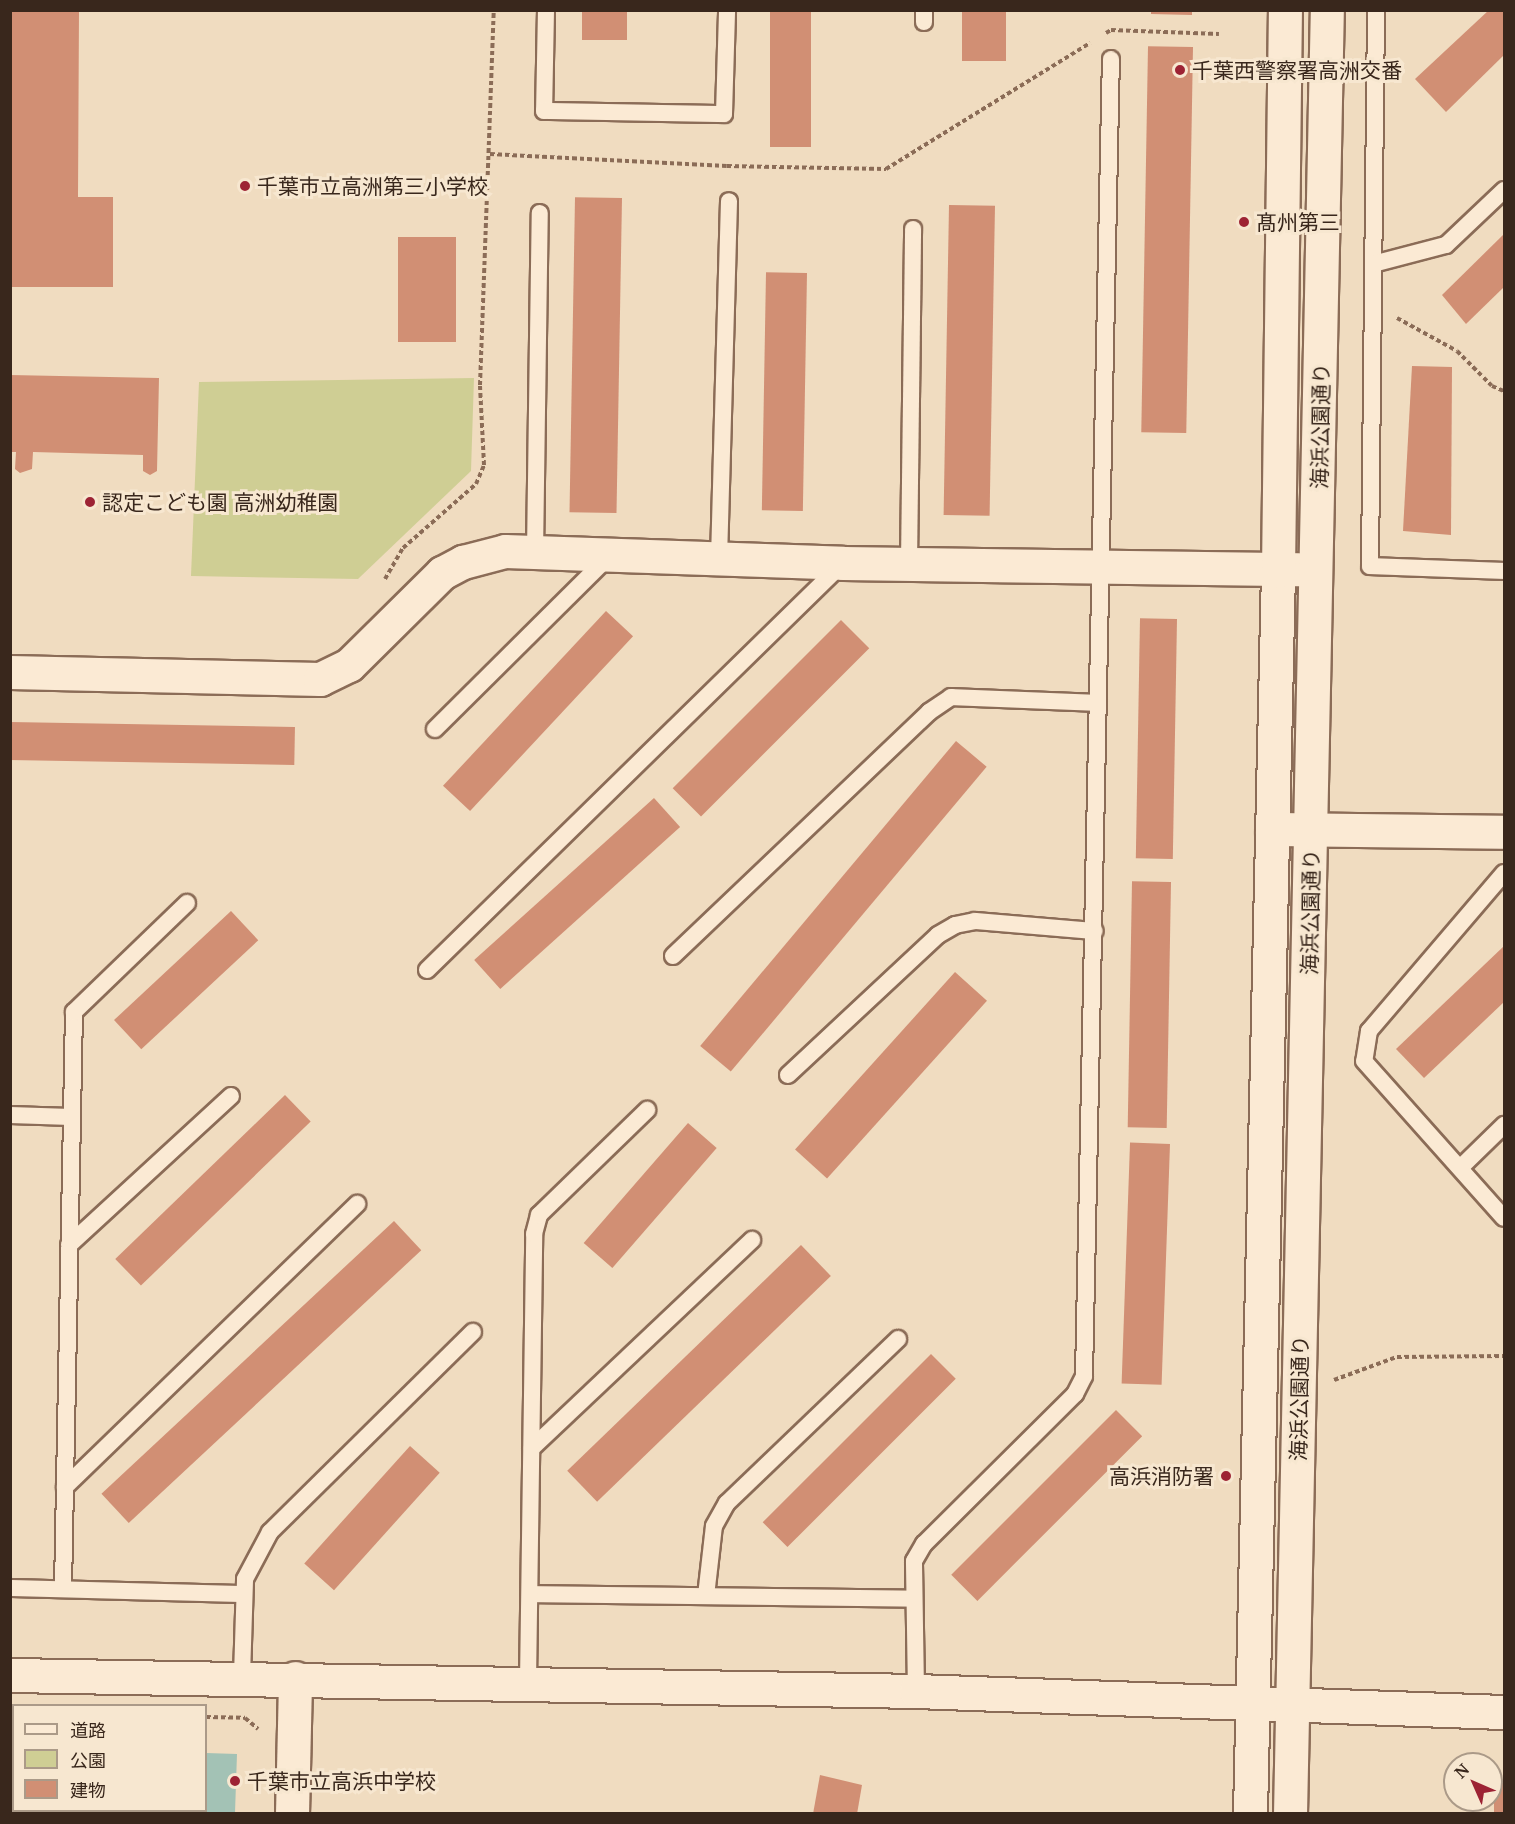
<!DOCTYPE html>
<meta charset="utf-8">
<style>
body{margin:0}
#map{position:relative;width:1515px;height:1824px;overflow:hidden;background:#f0dcc0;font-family:"Noto Serif","Noto Sans JP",serif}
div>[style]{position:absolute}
.green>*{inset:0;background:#cfce94}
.water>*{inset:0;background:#a3c2b5}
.building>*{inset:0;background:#d18f74;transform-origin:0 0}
.path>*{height:4px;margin-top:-2px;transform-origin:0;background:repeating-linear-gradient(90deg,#8b6c57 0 4.5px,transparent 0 7.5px)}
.roads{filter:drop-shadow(2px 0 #8b6c57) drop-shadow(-2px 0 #8b6c57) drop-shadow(0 2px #8b6c57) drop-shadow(0 -2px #8b6c57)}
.service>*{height:16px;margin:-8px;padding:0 8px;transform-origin:8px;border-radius:8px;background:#fbead4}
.minor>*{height:33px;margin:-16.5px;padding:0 16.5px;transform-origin:16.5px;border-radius:16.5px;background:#fbead4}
.tertiary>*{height:33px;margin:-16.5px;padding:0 16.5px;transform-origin:16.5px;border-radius:16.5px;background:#fbead4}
.dots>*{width:16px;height:16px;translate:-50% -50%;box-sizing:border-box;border:3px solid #f7e7d0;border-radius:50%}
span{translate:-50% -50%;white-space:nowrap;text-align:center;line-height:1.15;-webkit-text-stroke:6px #f7e7d0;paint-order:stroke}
.poi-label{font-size:21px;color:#39271c}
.left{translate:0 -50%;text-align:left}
.right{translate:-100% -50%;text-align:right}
.street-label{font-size:21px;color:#39271c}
.frame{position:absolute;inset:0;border:12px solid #39271c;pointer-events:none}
.legend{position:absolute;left:12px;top:1704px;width:195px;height:108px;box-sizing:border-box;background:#f7e7d0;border:2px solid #ab9a88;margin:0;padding:8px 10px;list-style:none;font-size:18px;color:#39271c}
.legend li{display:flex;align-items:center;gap:12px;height:30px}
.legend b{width:30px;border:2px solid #ab9a88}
.north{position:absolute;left:1443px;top:1752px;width:60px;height:60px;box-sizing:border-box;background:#f7e7d0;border:2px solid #ab9a88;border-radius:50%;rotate:315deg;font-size:16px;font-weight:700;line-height:24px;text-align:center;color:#39271c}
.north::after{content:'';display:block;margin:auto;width:21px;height:27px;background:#9d2334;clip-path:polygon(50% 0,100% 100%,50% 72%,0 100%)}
</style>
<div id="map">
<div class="green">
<i style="clip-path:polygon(474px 378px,471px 471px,358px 579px,191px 576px,199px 382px)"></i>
</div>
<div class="water">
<i style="clip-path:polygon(206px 1753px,237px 1754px,235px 1813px,169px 1813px,206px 1810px)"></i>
</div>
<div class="building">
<i style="clip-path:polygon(10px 10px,79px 10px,78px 197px,113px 197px,113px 287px,10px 287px)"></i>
<i style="left:582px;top:10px;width:45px;height:30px"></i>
<i style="left:770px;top:10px;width:41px;height:137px"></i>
<i style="left:962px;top:10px;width:44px;height:51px"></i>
<i style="clip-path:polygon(1151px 10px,1192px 10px,1192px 15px,1151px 14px)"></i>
<i style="clip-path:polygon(1489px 10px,1504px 10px,1504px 55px,1446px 112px,1415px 79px)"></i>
<i style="left:1193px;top:47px;width:386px;height:45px;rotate:91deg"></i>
<i style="left:622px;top:198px;width:315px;height:47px;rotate:91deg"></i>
<i style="left:949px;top:205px;width:46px;height:310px;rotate:1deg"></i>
<i style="clip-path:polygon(1504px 234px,1504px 287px,1466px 324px,1442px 295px)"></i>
<i style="left:398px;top:237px;width:58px;height:105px"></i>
<i style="left:807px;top:273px;width:238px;height:41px;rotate:91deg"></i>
<i style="clip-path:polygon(1412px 366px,1452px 367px,1451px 535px,1403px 531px)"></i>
<i style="clip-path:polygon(10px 375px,159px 378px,157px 471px,150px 475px,143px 471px,143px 455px,33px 452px,32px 469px,20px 473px,15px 469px,16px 452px,10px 452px)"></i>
<i style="left:606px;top:611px;width:37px;height:239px;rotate:43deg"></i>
<i style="left:1177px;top:619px;width:240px;height:37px;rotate:91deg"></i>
<i style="left:841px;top:620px;width:40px;height:238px;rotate:45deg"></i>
<i style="left:10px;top:722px;width:285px;height:38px;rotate:1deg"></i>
<i style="left:956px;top:741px;width:40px;height:398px;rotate:40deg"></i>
<i style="left:654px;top:798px;width:39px;height:242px;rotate:48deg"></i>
<i style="left:1171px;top:882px;width:246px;height:39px;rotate:91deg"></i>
<i style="left:231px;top:911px;width:40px;height:160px;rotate:47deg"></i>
<i style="clip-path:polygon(1504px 946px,1504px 1002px,1424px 1078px,1396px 1049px)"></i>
<i style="left:955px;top:972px;width:43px;height:239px;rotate:42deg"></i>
<i style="left:285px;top:1095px;width:37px;height:236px;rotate:46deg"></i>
<i style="left:688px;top:1123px;width:38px;height:159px;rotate:41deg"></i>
<i style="left:1170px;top:1144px;width:241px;height:40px;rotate:92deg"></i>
<i style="left:394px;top:1221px;width:40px;height:400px;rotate:47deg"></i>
<i style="left:801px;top:1245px;width:43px;height:325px;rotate:46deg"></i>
<i style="left:931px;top:1354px;width:35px;height:238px;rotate:45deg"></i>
<i style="left:1116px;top:1410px;width:37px;height:233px;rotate:45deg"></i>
<i style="left:410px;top:1446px;width:40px;height:158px;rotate:42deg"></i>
<i style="clip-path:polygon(820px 1775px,862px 1785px,857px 1814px,813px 1814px)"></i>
<i style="left:1494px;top:1783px;width:10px;height:31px"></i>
<i style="left:88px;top:1810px;width:51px;height:4px"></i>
</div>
<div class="path">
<i style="left:1106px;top:33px;width:6px;rotate:-31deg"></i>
<i style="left:1111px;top:30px;width:108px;rotate:2.1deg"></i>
<i style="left:490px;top:154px;width:237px;rotate:2.9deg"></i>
<i style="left:727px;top:166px;width:159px;rotate:1.1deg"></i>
<i style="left:886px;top:169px;width:240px;rotate:-31.7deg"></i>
<i style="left:1397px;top:318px;width:68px;rotate:28.8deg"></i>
<i style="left:1457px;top:351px;width:49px;rotate:45deg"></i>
<i style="left:1492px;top:386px;width:13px;rotate:23deg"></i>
<i style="left:385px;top:579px;width:36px;rotate:-60deg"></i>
<i style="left:403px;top:548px;width:97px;rotate:-41.2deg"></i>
<i style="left:476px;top:484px;width:21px;rotate:-67deg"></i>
<i style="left:484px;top:465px;width:80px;rotate:-92.9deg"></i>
<i style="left:480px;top:385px;width:375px;rotate:-87.9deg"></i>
<i style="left:1334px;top:1380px;width:67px;rotate:-20.1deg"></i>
<i style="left:1397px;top:1357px;width:107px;rotate:-0.5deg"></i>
<i style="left:206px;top:1717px;width:39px;rotate:1deg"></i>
<i style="left:245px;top:1718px;width:17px;rotate:40deg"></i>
</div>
<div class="roads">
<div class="service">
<i style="left:546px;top:10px;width:101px;rotate:91.1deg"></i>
<i style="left:544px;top:111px;width:180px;rotate:1deg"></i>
<i style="left:724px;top:114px;width:104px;rotate:-88.3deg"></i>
<i style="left:1376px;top:10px;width:556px;rotate:90.62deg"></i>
<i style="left:1370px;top:566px;width:134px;rotate:2.1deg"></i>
<i style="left:924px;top:22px;width:12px;rotate:-90deg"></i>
<i style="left:1373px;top:264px;width:75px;rotate:-14.6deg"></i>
<i style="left:1446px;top:245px;width:80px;rotate:-43.5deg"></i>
<i style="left:535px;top:553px;width:340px;rotate:-89.2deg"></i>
<i style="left:719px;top:559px;width:358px;rotate:-88.4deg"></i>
<i style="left:909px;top:564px;width:335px;rotate:-89.3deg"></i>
<i style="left:435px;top:729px;width:245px;rotate:-44.8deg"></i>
<i style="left:1504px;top:873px;width:208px;rotate:130.5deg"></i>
<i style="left:1369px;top:1031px;width:30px;rotate:99deg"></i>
<i style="left:1364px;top:1061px;width:210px;rotate:48.3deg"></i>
<i style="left:673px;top:956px;width:354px;rotate:-43.6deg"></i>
<i style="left:929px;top:712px;width:27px;rotate:-34deg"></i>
<i style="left:951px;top:697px;width:147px;rotate:2.3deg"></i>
<i style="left:427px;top:970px;width:582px;rotate:-44.37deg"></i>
<i style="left:788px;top:1075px;width:205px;rotate:-43deg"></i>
<i style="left:938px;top:935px;width:20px;rotate:-30deg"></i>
<i style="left:955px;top:925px;width:20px;rotate:-11deg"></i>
<i style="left:975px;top:921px;width:120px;rotate:4.8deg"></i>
<i style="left:10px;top:1115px;width:61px;rotate:1.9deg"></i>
<i style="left:1460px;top:1168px;width:62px;rotate:-44.3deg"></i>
<i style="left:69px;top:1245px;width:220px;rotate:-42.6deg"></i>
<i style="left:532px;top:1448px;width:303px;rotate:-43.4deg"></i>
<i style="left:65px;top:1487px;width:407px;rotate:-44.1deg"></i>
<i style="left:10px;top:1588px;width:232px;rotate:1.5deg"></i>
<i style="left:63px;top:1589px;width:577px;rotate:-88.91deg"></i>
<i style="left:74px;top:1012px;width:157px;rotate:-44deg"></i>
<i style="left:530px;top:1594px;width:383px;rotate:0.7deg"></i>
<i style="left:706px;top:1596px;width:70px;rotate:-83.5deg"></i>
<i style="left:714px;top:1526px;width:26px;rotate:-61deg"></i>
<i style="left:727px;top:1503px;width:237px;rotate:-43.8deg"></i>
<i style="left:242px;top:1676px;width:97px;rotate:-88.2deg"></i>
<i style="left:245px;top:1579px;width:53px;rotate:-62deg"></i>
<i style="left:270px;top:1532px;width:285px;rotate:-44.6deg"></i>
<i style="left:528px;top:1682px;width:448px;rotate:-89.2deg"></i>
<i style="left:534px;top:1234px;width:20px;rotate:-75deg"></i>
<i style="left:539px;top:1215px;width:151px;rotate:-44.2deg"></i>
<i style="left:916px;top:1691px;width:130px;rotate:-90.9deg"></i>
<i style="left:914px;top:1561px;width:20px;rotate:-60deg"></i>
<i style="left:924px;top:1544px;width:213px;rotate:-44.8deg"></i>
<i style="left:1075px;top:1394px;width:20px;rotate:-63deg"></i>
<i style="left:1084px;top:1376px;width:1317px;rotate:-88.83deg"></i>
</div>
<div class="minor">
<i style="left:1272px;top:829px;width:232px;rotate:0.7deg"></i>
<i style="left:292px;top:1814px;width:136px;rotate:-88.7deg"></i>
</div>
<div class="tertiary">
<i style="left:10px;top:672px;width:310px;rotate:1.3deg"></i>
<i style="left:320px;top:679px;width:32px;rotate:-26deg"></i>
<i style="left:349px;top:665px;width:131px;rotate:-44.7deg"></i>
<i style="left:442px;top:573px;width:24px;rotate:-28deg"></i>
<i style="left:463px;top:562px;width:43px;rotate:-14.7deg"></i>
<i style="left:505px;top:551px;width:338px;rotate:2deg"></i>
<i style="left:843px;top:563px;width:455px;rotate:0.8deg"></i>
<i style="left:10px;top:1675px;width:906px;rotate:1.01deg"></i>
<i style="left:916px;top:1691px;width:588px;rotate:2.05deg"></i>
<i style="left:1250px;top:1814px;width:1243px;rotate:-88.71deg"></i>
<i style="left:1278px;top:571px;width:561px;rotate:-89.29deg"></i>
<i style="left:1290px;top:1814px;width:1804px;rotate:-88.83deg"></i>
</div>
</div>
<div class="dots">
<i style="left:1180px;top:70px;background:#9d2334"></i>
<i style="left:245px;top:186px;background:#9d2334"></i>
<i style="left:1244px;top:222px;background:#9d2334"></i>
<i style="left:90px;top:502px;background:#9d2334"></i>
<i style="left:1226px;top:1476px;background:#9d2334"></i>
<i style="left:235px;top:1781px;background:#9d2334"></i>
</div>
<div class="poi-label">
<span class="left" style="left:1192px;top:70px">千葉西警察署高洲交番</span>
<span class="left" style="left:257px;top:186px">千葉市立高洲第三小学校</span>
<span class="left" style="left:1256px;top:222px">髙州第三</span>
<span class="left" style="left:102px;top:502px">認定こども園 高洲幼稚園</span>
<span class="right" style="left:1214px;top:1476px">高浜消防署</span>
<span class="left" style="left:247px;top:1781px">千葉市立高浜中学校</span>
</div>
<div class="street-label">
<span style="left:1320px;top:426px;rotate:-89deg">海浜公園通り</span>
<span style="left:1310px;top:912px;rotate:-89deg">海浜公園通り</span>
<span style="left:1299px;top:1398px;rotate:-89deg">海浜公園通り</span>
</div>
<div class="frame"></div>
<ul class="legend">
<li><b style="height:8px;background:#fbead4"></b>道路</li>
<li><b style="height:16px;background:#cfce94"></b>公園</li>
<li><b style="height:16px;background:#d18f74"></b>建物</li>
</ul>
<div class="north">N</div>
</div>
